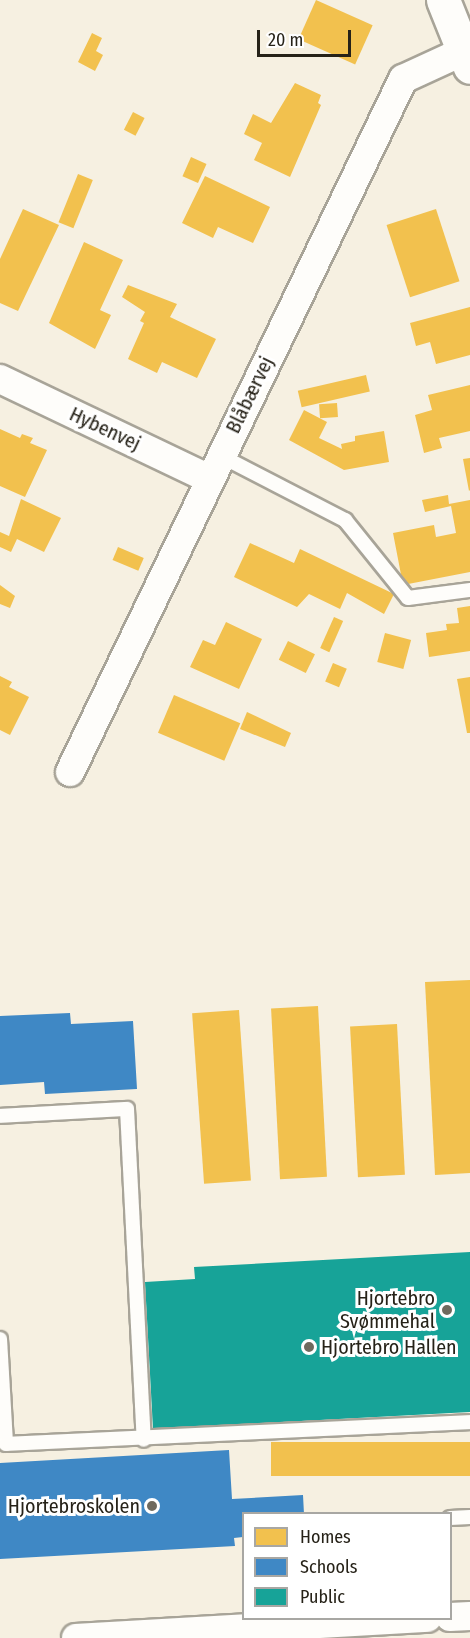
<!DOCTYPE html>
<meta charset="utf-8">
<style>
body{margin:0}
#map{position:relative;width:470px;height:1638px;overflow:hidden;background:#f6f0e1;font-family:"Fira Sans Condensed",sans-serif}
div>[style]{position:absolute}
.homes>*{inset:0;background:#f2c14e;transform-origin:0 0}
.schools>*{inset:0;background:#3f88c5}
.public>*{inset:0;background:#17a398}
.roads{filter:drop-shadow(2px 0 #a8a498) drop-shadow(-2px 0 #a8a498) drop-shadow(0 2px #a8a498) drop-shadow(0 -2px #a8a498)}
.service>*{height:14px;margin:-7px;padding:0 7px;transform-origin:7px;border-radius:7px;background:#fefdfa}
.minor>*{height:28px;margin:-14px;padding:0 14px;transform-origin:14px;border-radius:14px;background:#fefdfa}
.tertiary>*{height:33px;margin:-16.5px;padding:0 16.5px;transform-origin:16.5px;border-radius:16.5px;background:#fefdfa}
.dots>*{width:16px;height:16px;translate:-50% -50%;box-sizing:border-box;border:3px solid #fff;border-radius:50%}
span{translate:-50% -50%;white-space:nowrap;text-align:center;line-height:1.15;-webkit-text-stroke:6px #fff;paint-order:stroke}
.street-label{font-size:20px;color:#262218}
.poi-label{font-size:20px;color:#262218}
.right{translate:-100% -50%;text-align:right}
.left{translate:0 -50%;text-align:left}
.legend{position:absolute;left:242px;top:1512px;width:210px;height:108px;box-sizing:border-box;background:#fff;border:2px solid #a8a7a3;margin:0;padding:8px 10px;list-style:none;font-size:18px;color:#262218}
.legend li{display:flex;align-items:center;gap:12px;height:30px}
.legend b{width:30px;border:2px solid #a8a7a3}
.scale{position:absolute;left:257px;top:30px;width:94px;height:27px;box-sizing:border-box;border:3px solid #262218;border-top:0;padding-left:8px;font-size:18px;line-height:21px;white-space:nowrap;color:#262218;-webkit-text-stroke:4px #fff;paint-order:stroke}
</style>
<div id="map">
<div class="homes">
<i style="left:316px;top:0;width:62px;height:43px;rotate:24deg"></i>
<i style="clip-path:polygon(92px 33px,102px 38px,96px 51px,103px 55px,95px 71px,78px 62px)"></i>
<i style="clip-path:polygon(295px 83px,321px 95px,318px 103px,321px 105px,290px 177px,254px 160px,262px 143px,244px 134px,253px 114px,271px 123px)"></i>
<i style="left:133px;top:112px;width:13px;height:20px;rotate:27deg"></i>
<i style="left:191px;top:157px;width:17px;height:21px;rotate:24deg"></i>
<i style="left:78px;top:174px;width:16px;height:52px;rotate:22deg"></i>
<i style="clip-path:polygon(205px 176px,270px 207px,253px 243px,218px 227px,213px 238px,182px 223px)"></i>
<i style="clip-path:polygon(23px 209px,59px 225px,18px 311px,0 303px,0 259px)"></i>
<i style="left:436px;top:209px;width:76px;height:52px;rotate:72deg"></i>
<i style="clip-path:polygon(84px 242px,123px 260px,100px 310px,111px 315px,95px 349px,49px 323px)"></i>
<i style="clip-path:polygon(128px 285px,177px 304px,170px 317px,216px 339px,197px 378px,162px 362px,157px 373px,128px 359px,144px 323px,140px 321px,145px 312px,122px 297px)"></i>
<i style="clip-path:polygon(470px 307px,470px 355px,436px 364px,430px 342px,416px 346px,410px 323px)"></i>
<i style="left:366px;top:375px;width:17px;height:70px;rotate:77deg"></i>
<i style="clip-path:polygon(470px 385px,470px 431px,439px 438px,442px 448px,424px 453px,415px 415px,432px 410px,428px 395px)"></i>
<i style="left:337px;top:403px;width:14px;height:18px;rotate:86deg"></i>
<i style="clip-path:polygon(304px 410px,327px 422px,319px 438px,342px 449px,341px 444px,355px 441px,355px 436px,384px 431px,389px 462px,344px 470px,289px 440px)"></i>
<i style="clip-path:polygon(0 429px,20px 438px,22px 434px,33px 438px,30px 443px,47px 450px,25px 497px,0 486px)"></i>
<i style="clip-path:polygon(470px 458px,470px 490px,469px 491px,463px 459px)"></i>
<i style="clip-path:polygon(448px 495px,449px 504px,470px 500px,470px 572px,403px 585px,393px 533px,434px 525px,436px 537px,456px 533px,451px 506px,425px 512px,422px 500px)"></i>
<i style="clip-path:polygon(21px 499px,61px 518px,44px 552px,17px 539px,11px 552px,0 547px,0 532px,9px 536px)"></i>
<i style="clip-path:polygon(250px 543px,294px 563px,300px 549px,394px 594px,384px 614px,347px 593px,340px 609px,309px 594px,297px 607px,234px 577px)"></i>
<i style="left:118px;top:547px;width:28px;height:14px;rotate:23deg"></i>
<i style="clip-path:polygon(0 585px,15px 596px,10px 608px,0 604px)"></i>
<i style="clip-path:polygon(470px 606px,470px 651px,429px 657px,426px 633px,447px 630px,446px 624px,459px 623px,457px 608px)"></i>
<i style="left:334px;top:617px;width:10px;height:34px;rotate:24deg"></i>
<i style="clip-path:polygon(226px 622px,262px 639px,239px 689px,190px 667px,203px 640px,215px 645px)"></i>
<i style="left:385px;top:633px;width:27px;height:30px;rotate:15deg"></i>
<i style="left:288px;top:641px;width:30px;height:21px;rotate:26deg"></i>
<i style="left:333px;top:663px;width:15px;height:20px;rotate:23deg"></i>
<i style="clip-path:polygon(0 676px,12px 682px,9px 687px,29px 697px,10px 735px,0 730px)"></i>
<i style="clip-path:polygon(470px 677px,470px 733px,467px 733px,457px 679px)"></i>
<i style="left:174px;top:695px;width:72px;height:41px;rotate:23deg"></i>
<i style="clip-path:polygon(247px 712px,291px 733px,285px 747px,240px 729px)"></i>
<i style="clip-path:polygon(470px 980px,470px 1173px,435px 1175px,425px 982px)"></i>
<i style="left:318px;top:1006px;width:171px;height:47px;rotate:87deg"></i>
<i style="left:239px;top:1010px;width:171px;height:47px;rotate:86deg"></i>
<i style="left:397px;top:1024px;width:151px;height:47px;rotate:87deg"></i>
<i style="left:470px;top:1442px;width:34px;height:199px;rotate:90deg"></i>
</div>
<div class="schools">
<i style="clip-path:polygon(70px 1013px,71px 1024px,133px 1021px,137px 1089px,45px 1094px,44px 1082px,0 1085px,0 1016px)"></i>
<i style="clip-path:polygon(229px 1450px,232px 1499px,303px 1495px,304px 1514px,243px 1514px,243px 1537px,234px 1538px,235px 1546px,0 1559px,0 1463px)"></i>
</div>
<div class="public">
<i style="clip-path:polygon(470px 1252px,470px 1412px,153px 1429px,145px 1282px,195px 1279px,194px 1267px)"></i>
</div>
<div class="roads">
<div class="service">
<i style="left:221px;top:456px;width:140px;rotate:27.3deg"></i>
<i style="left:345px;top:520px;width:100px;rotate:51.1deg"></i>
<i style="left:408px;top:598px;width:63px;rotate:-7.4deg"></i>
<i style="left:0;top:1116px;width:127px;rotate:-3.2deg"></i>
<i style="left:127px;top:1109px;width:331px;rotate:87.1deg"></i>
<i style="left:0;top:1339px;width:105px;rotate:86.7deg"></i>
<i style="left:6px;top:1444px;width:465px;rotate:-2.7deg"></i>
<i style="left:450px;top:1518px;width:20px;rotate:-3deg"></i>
</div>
<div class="minor">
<i style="left:0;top:379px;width:233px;rotate:25.5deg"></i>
<i style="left:70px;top:772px;width:769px;rotate:-64.33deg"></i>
<i style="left:403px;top:79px;width:67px;rotate:-24.7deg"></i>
<i style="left:450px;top:1617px;width:20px;rotate:-3deg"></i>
<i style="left:76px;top:1638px;width:352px;rotate:-3.3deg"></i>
</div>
<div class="tertiary">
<i style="left:443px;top:0;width:72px;rotate:68.1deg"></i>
</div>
</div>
<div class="dots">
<i style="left:447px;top:1310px;background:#6f6a5e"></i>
<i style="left:309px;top:1347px;background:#6f6a5e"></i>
<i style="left:152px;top:1506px;background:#6f6a5e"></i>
</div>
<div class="street-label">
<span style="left:250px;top:395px;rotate:-64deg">Blåbærvej</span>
<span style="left:105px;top:429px;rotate:25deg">Hybenvej</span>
</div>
<div class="poi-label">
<span class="right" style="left:435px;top:1310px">Hjortebro<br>Svømmehal</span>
<span class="left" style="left:321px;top:1347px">Hjortebro Hallen</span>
<span class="right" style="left:140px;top:1506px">Hjortebroskolen</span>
</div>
<ul class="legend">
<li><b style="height:16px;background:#f2c14e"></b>Homes</li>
<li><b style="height:16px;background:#3f88c5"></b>Schools</li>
<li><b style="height:16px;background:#17a398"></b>Public</li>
</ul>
<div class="scale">20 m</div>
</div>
